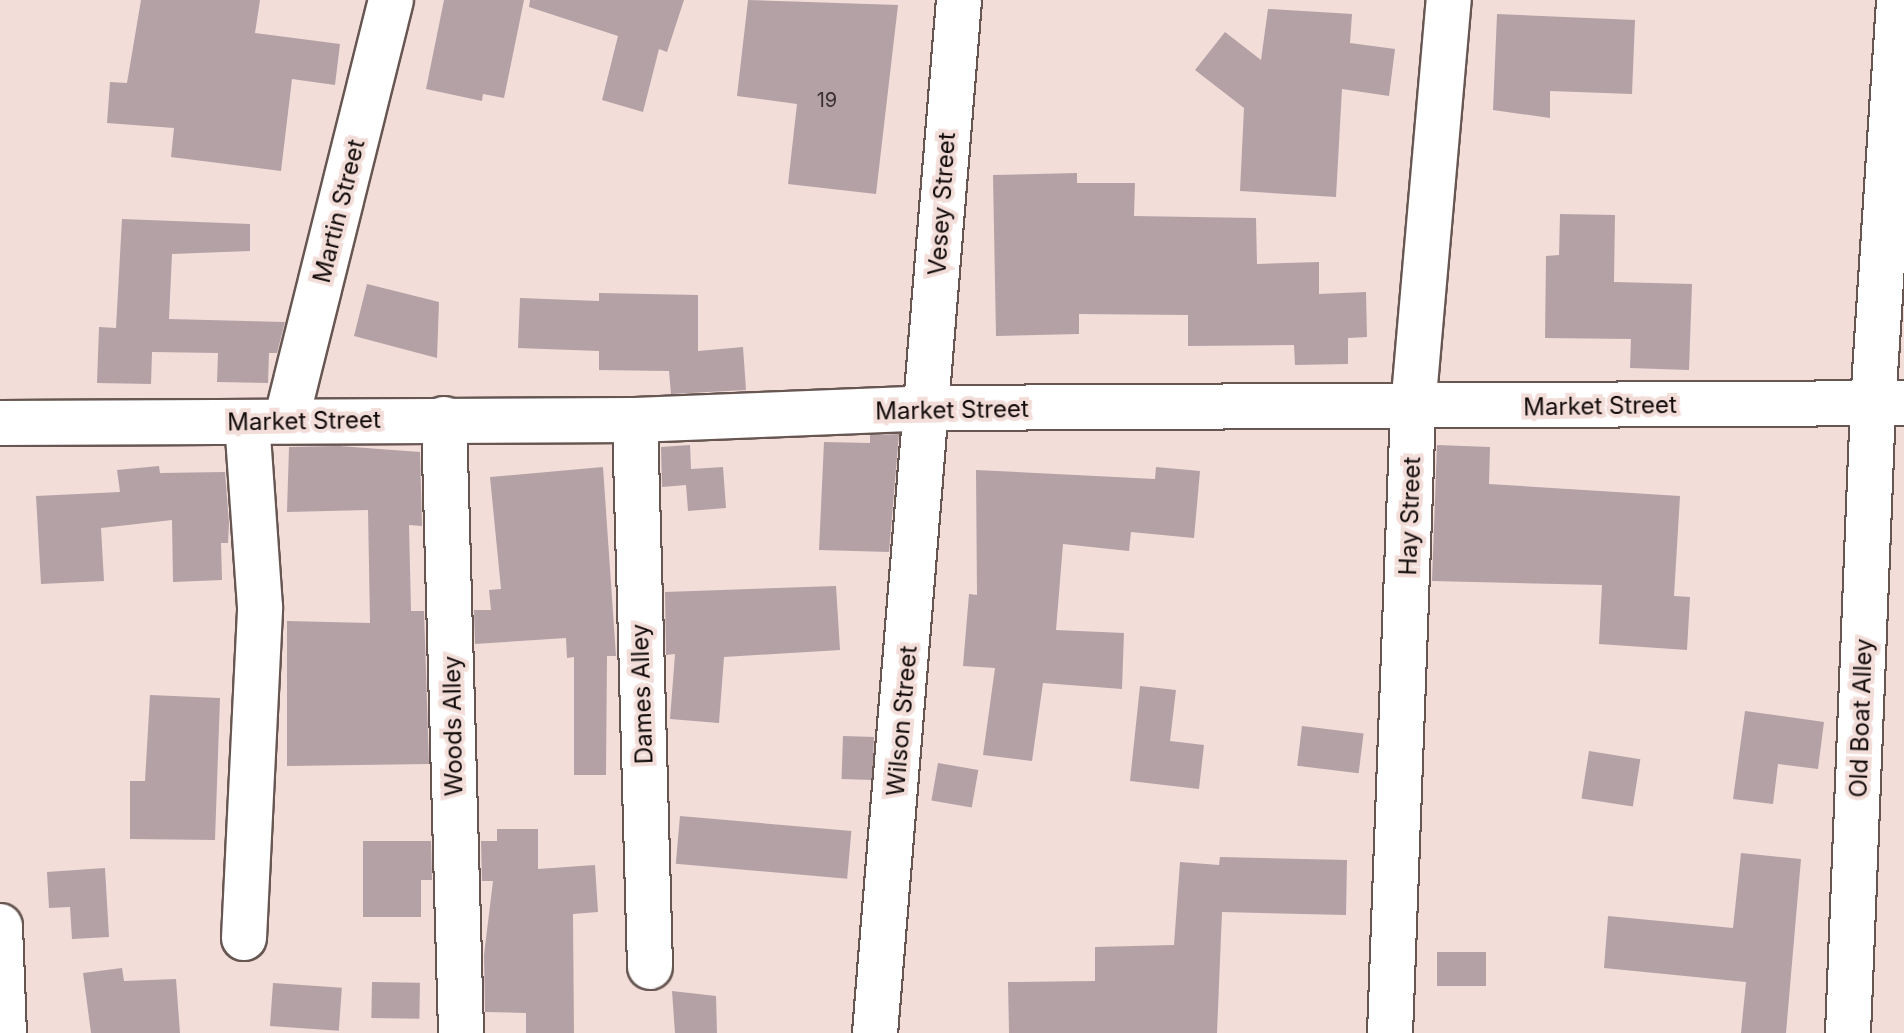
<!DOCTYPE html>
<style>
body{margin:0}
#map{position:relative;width:1904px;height:1033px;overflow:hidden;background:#f2ddd9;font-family:Inter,sans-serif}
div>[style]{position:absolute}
.building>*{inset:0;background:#b4a1a6;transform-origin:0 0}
.roads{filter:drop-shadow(2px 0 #675652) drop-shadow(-2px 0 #675652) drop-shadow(0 2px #675652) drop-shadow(0 -2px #675652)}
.minor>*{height:44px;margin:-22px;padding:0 22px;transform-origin:22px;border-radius:22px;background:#fff}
.major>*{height:44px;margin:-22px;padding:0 22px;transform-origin:22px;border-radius:22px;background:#fff}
span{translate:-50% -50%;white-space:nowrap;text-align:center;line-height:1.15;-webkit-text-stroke:8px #f2ddd9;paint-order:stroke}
.number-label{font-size:20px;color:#3a3030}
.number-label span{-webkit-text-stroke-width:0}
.street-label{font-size:24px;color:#110a09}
</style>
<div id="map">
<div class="building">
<i style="clip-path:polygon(141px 0,260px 0,255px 33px,340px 44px,335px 85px,292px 79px,281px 171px,171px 157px,174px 128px,107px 123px,110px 82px,127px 83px)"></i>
<i style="clip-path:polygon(444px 0,524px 0,504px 98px,483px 94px,482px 101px,426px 89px)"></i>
<i style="clip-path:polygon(530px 0,684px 0,667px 52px,659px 49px,643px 112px,602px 100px,618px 36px,529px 7px)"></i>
<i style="clip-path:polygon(748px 0,898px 5px,876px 194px,788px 184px,797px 104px,737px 96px)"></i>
<i style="clip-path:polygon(1268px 9px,1352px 14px,1350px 43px,1395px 49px,1389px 96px,1342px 89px,1336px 197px,1240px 191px,1244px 108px,1195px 70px,1225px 32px,1261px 60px)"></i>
<i style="clip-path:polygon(1497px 14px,1635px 20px,1632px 94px,1550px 91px,1550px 118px,1493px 110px)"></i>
<i style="clip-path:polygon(1077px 173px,1077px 183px,1135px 183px,1134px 216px,1256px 218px,1257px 264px,1319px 262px,1319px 294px,1366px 292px,1367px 337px,1348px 338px,1348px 364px,1295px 365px,1294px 345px,1188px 346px,1188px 315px,1079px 314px,1079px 334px,996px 336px,993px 175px)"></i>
<i style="clip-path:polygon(1560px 214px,1615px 215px,1614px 282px,1692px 284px,1689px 370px,1630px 368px,1631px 339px,1545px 338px,1546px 256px,1559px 255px)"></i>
<i style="clip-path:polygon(122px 219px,250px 224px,250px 251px,172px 254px,169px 319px,285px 322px,277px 353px,269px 353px,268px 383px,217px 382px,218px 353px,152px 352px,151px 384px,97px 383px,99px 327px,116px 328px)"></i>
<i style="clip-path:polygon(367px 284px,439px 302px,437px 358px,354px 336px)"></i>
<i style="clip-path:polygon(599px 293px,698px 295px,698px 351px,743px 347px,746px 390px,671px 394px,669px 371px,599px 370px,599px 351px,518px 348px,520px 298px,599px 301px)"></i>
<i style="clip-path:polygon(899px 434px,889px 552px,819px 550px,824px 442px,870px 443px,870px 435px)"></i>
<i style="clip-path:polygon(690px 445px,691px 469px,723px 467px,726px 508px,688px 511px,686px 485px,662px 487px,661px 447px)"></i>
<i style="clip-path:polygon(1437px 445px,1490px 447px,1489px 484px,1680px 496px,1674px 596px,1690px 597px,1687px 650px,1599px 644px,1602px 585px,1432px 581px)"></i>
<i style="clip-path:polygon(339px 446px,420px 452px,422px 526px,409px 525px,411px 611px,424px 611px,429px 764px,287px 766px,287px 621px,370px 623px,368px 510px,287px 512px,289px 447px)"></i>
<i style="clip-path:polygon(159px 466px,160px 473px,225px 472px,229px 523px,228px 543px,221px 543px,222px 580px,173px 582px,172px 520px,101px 528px,104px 581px,41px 584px,36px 496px,120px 492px,117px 470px)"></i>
<i style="clip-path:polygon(603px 467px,616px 656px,607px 656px,606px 775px,574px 775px,574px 657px,567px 658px,566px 638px,475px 644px,474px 610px,491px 610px,489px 590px,501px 589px,490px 477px)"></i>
<i style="clip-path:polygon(1156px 467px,1200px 471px,1194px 538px,1131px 532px,1129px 551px,1063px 544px,1056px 630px,1124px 633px,1122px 689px,1043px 683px,1032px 761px,983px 755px,995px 668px,963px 666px,969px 594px,977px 595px,976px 470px,1155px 479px)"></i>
<i style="clip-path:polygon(836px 586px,840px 650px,724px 657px,719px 723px,670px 719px,675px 654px,666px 655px,665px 592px)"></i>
<i style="clip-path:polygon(1140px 686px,1176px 690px,1170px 741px,1204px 745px,1199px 789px,1130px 781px)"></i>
<i style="clip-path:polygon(150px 695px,220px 698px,215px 840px,130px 839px,130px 781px,145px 781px)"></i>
<i style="clip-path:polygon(1745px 711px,1824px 722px,1818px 769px,1778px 764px,1773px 804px,1733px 799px)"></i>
<i style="left:1302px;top:726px;width:62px;height:40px;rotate:7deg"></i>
<i style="left:843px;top:736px;width:31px;height:43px;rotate:2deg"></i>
<i style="left:1589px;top:751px;width:52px;height:48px;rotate:9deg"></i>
<i style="left:938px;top:763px;width:41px;height:38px;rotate:10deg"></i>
<i style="left:680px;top:816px;width:172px;height:48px;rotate:5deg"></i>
<i style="clip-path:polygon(497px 829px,538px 829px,538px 869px,595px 865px,598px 912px,573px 914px,574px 1033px,526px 1033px,526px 1013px,485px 1012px,484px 955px,493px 881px,482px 881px,481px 841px,497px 841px)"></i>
<i style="clip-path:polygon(363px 841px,431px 841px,432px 880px,421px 880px,421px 917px,363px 917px)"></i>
<i style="clip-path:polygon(1741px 853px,1801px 859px,1786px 1033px,1741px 1033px,1746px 982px,1604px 968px,1608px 916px,1733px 928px)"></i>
<i style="clip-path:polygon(1220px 857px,1347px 860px,1346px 915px,1222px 912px,1217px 1033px,1009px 1033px,1008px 982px,1095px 981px,1095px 947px,1174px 945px,1180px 862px,1219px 865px)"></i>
<i style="clip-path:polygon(105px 868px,109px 937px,72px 939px,70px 907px,49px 908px,47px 872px)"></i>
<i style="left:1437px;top:952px;width:49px;height:34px"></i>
<i style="clip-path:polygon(122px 968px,124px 981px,176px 979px,180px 1033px,91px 1033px,83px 973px)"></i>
<i style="left:372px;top:982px;width:48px;height:36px;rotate:1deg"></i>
<i style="left:273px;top:983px;width:69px;height:43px;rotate:4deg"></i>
<i style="clip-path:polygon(672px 991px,716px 996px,717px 1033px,675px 1033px)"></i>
</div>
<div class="roads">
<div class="minor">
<i style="left:444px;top:419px;width:614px;rotate:88.41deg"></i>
<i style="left:635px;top:420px;width:547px;rotate:88.43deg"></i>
<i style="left:286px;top:421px;width:434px;rotate:-76deg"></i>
<i style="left:0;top:926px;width:107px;rotate:87.9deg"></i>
<i style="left:244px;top:938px;width:331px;rotate:-87.2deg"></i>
<i style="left:260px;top:607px;width:184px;rotate:-94deg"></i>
<i style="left:875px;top:1033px;width:1036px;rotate:-85.35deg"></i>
<i style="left:1390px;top:1033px;width:625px;rotate:-87.89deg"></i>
<i style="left:1413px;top:408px;width:410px;rotate:-85deg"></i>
<i style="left:1848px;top:1033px;width:629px;rotate:-87.72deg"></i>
<i style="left:1873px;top:404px;width:405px;rotate:-86.3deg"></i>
</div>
<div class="major">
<i style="left:0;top:423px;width:635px;rotate:-0.27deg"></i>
<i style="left:635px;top:420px;width:293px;rotate:-2.3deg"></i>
<i style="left:928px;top:408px;width:976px;rotate:-0.29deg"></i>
</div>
</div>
<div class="number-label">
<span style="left:827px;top:100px">19</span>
</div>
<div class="street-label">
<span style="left:942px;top:204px;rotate:-86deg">Vesey Street</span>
<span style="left:339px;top:211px;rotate:-76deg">Martin Street</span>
<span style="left:1600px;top:406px;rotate:-1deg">Market Street</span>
<span style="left:952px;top:410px;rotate:-1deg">Market Street</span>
<span style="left:304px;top:421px;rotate:-1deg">Market Street</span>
<span style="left:1410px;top:516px;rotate:-88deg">Hay Street</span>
<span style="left:642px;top:694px;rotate:-92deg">Dames Alley</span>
<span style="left:1861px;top:718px;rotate:-88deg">Old Boat Alley</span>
<span style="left:902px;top:721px;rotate:-85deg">Wilson Street</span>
<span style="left:453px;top:726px;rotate:-91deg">Woods Alley</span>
</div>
</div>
